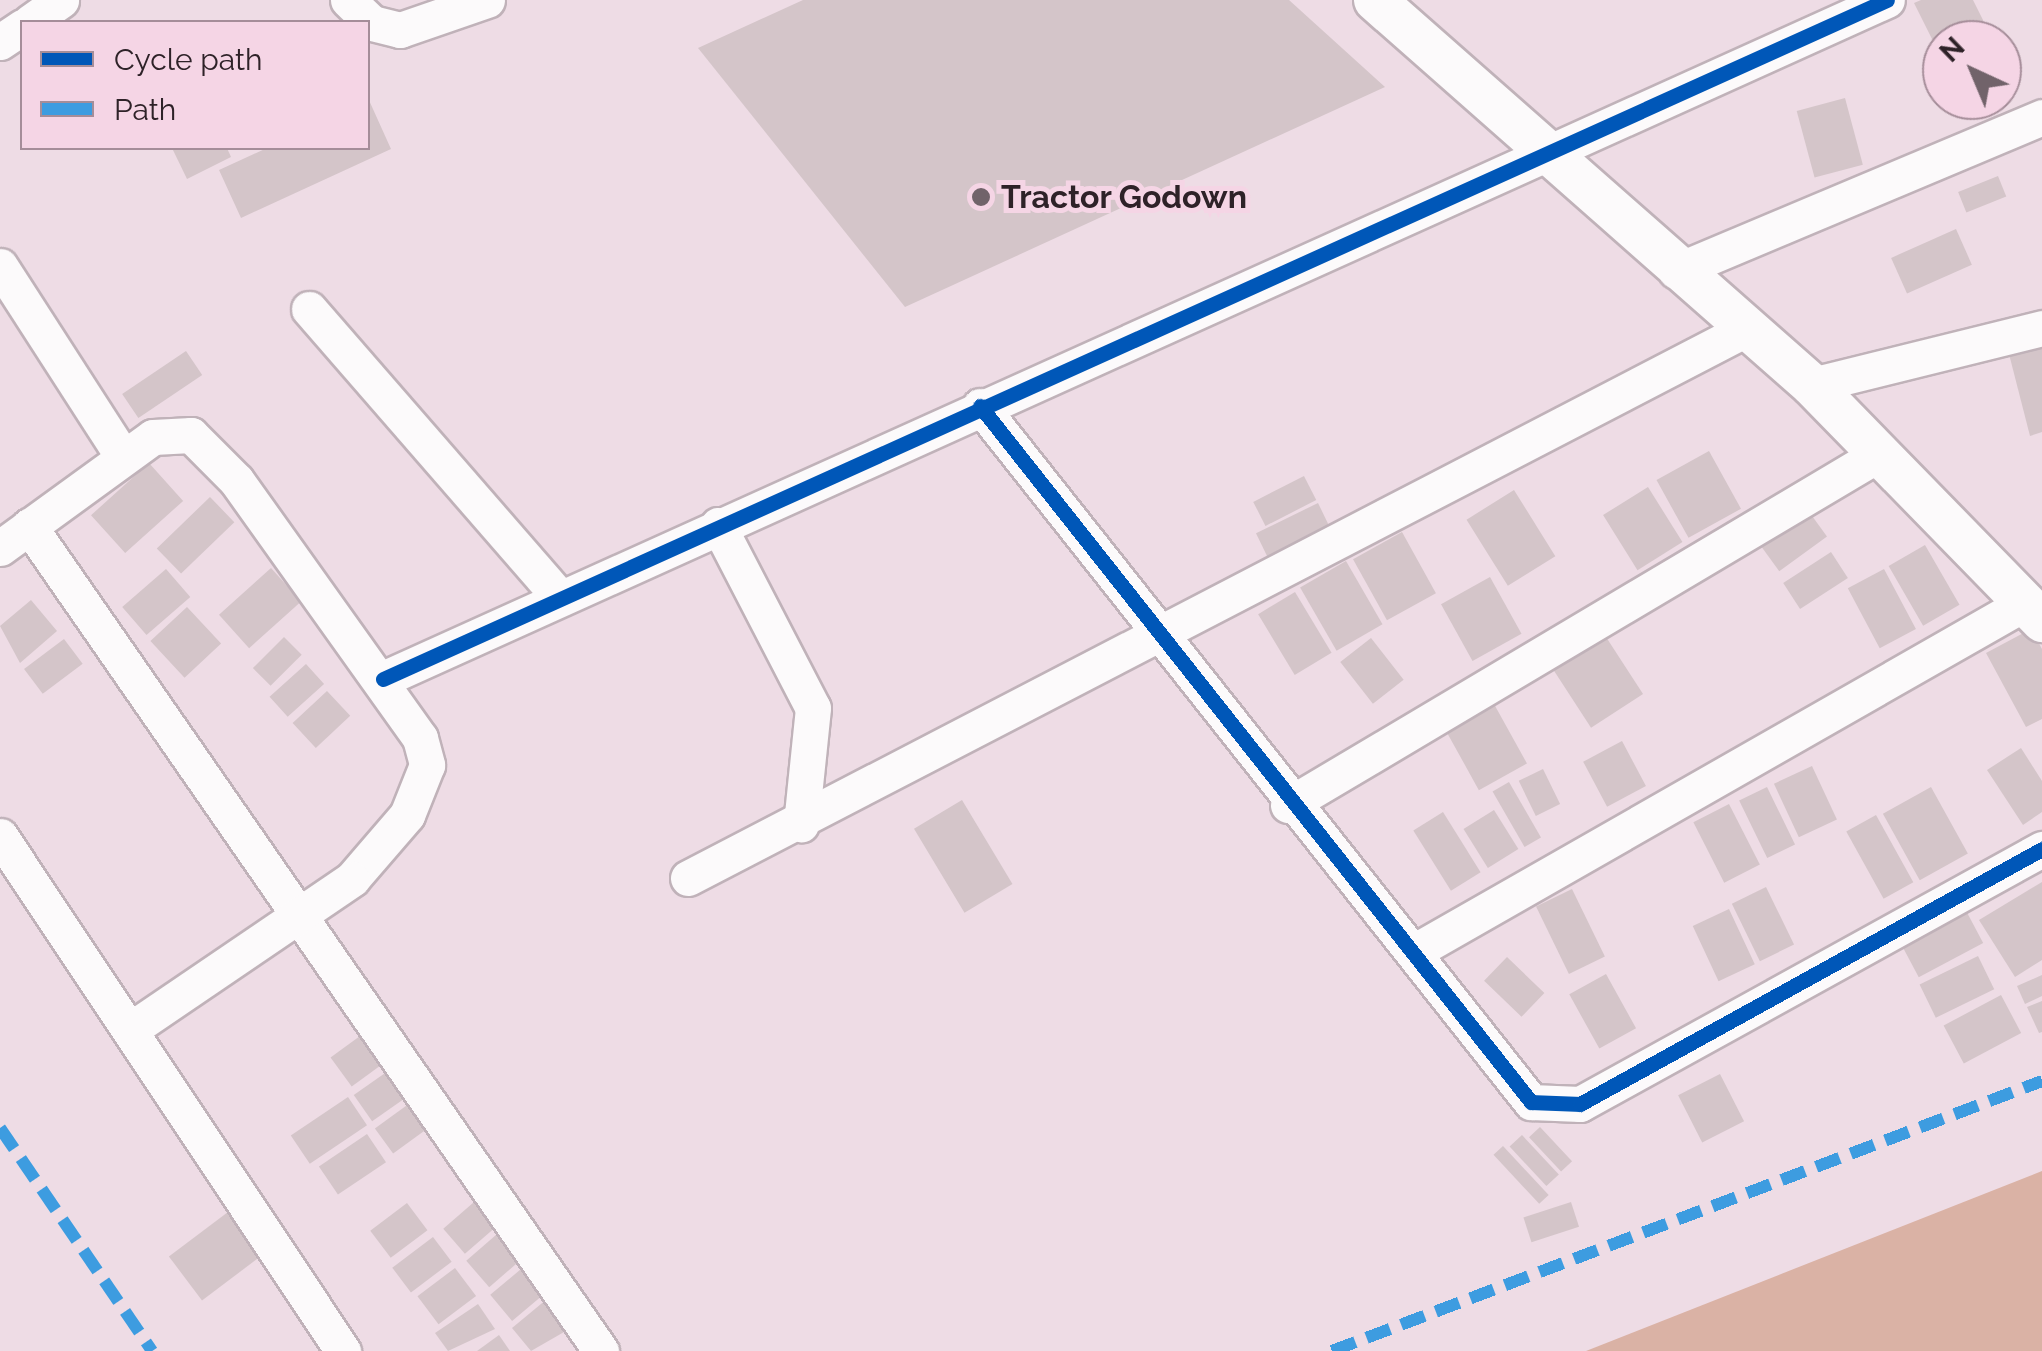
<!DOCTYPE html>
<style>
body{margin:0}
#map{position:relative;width:2042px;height:1351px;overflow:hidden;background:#eedce5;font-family:Raleway,sans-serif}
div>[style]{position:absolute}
.forest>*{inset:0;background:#dab2a5}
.building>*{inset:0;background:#d4c5c9;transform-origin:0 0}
.roads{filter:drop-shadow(2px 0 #c0b2b9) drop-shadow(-2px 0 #c0b2b9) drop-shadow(0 2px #c0b2b9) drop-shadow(0 -2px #c0b2b9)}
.minor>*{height:35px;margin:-17.5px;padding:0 17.5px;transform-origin:17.5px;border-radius:17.5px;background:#fcfafb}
.tertiary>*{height:42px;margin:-21px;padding:0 21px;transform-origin:21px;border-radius:21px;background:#fcfafb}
.quiet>*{height:12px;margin-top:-6px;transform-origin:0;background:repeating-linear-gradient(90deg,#3d9ce0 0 25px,transparent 0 37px)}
.cycleway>*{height:15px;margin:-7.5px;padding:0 7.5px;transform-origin:7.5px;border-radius:7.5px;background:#0057b8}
.dots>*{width:28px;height:28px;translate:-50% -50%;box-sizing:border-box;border:5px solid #f5d5e5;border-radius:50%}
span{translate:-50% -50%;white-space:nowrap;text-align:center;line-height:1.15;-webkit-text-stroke:10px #f5d5e5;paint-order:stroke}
.poi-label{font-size:32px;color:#2e2228;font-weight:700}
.left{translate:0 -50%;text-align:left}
.legend{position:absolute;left:20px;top:20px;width:350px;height:130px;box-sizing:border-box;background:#f5d5e5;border:2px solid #a58d99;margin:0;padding:12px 18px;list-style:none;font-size:30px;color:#2e2228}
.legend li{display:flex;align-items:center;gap:20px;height:50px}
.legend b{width:50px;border:2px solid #a58d99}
.north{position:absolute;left:1922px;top:20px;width:100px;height:100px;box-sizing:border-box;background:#f5d5e5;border:2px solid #a58d99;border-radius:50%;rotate:316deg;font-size:28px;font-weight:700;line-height:40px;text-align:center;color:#2e2228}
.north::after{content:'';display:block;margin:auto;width:35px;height:45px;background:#71636a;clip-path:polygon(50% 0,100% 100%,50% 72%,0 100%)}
</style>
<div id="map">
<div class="forest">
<i style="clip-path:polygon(2042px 1171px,2042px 1351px,1586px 1351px)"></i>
</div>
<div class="building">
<i style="clip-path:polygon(803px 0,1289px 0,1385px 87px,905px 307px,698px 48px)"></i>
<i style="clip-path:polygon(1921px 0,1973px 0,1993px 40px,1942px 40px,1942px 59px,1914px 3px)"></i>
<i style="clip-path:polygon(368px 98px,391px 149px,241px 218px,219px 170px,267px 148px,368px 148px)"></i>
<i style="left:1845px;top:98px;width:69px;height:50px;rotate:75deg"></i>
<i style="clip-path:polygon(172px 148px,227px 148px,231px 157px,187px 179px)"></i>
<i style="left:1998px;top:176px;width:22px;height:43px;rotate:68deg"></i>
<i style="left:1956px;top:229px;width:39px;height:71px;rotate:66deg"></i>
<i style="clip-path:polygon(2042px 346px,2042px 432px,2030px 436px,2009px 354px)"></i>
<i style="left:186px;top:351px;width:29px;height:77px;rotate:56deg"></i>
<i style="left:1709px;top:451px;width:66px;height:60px;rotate:61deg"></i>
<i style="left:149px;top:463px;width:51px;height:78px;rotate:48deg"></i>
<i style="left:1304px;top:476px;width:27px;height:57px;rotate:63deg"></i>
<i style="left:1648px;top:487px;width:65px;height:53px;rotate:58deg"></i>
<i style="left:1514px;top:490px;width:78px;height:56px;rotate:58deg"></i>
<i style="left:210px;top:497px;width:35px;height:74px;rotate:46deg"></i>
<i style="left:1318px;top:503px;width:28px;height:69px;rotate:64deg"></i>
<i style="left:1807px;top:509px;width:34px;height:59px;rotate:54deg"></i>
<i style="left:1402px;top:532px;width:70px;height:56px;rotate:61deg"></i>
<i style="left:1925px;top:545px;width:69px;height:42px;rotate:60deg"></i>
<i style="left:1831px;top:552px;width:31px;height:57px;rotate:57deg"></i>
<i style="left:1346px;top:561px;width:73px;height:53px;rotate:60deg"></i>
<i style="left:271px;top:568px;width:45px;height:70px;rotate:48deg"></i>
<i style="left:166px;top:569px;width:37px;height:58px;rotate:49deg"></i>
<i style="left:1884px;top:569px;width:68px;height:41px;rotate:62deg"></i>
<i style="left:1490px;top:577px;width:65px;height:56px;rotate:61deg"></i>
<i style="left:1295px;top:592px;width:71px;height:43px;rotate:59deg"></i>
<i style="clip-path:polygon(31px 600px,57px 631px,20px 663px,0 626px)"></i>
<i style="left:187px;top:607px;width:50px;height:50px;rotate:47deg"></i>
<i style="clip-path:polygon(2031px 629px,2042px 649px,2042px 719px,2026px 727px,1986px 653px)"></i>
<i style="left:284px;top:637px;width:25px;height:44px;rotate:45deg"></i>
<i style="left:1606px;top:637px;width:68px;height:62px;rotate:57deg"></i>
<i style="left:1371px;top:638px;width:53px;height:39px;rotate:52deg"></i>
<i style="left:64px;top:639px;width:31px;height:50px;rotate:53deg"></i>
<i style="left:306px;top:664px;width:27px;height:49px;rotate:48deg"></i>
<i style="left:327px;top:691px;width:34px;height:47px;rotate:47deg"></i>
<i style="left:1494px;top:704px;width:68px;height:55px;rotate:61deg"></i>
<i style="left:1622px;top:741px;width:51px;height:44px;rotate:62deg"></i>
<i style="clip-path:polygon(2021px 748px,2042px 781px,2042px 812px,2023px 825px,1987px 770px)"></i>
<i style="left:1812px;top:766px;width:59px;height:42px;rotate:65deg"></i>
<i style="left:1543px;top:769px;width:39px;height:27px;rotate:64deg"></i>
<i style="left:1509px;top:782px;width:64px;height:19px;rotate:60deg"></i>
<i style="left:1767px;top:787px;width:64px;height:31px;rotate:64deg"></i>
<i style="left:1931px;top:787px;width:76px;height:55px;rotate:61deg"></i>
<i style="left:962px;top:800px;width:98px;height:56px;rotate:59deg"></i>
<i style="left:1729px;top:804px;width:68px;height:40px;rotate:63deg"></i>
<i style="left:1494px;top:810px;width:46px;height:36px;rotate:58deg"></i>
<i style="left:1443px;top:812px;width:71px;height:35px;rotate:58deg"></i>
<i style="left:1876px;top:815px;width:77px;height:34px;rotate:61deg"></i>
<i style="clip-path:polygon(2042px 882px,2042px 960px,2015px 977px,1979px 920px)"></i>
<i style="left:1766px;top:887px;width:64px;height:38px;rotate:64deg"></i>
<i style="left:1572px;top:889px;width:75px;height:40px;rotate:64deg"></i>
<i style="left:1963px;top:905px;width:43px;height:73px;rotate:62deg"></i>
<i style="left:1729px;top:909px;width:61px;height:40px;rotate:65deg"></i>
<i style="left:1978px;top:956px;width:37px;height:65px;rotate:64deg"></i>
<i style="left:1507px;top:957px;width:52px;height:33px;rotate:44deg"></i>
<i style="left:1606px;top:974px;width:62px;height:42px;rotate:61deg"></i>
<i style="clip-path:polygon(2042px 975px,2042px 996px,2025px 1004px,2017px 986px)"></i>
<i style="left:2001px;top:995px;width:43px;height:65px;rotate:62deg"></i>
<i style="clip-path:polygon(2042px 1001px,2042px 1032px,2039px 1033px,2027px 1007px)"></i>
<i style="left:371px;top:1028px;width:36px;height:50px;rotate:54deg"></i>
<i style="left:398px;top:1064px;width:32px;height:54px;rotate:55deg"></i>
<i style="left:1720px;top:1074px;width:53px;height:47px;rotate:63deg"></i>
<i style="left:421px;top:1095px;width:31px;height:57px;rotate:54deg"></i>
<i style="left:348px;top:1097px;width:34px;height:69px;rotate:56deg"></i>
<i style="left:1540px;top:1127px;width:47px;height:15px;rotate:47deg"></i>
<i style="left:367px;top:1134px;width:34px;height:58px;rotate:56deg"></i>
<i style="left:1522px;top:1135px;width:54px;height:17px;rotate:47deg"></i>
<i style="left:1503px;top:1146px;width:67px;height:13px;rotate:47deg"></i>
<i style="left:481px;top:1196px;width:33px;height:50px;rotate:49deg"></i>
<i style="left:1571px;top:1202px;width:26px;height:50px;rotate:72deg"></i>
<i style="left:407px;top:1203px;width:34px;height:46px;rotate:53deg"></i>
<i style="left:228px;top:1212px;width:55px;height:74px;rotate:53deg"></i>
<i style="left:504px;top:1228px;width:35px;height:50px;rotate:49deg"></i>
<i style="left:433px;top:1237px;width:31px;height:51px;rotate:53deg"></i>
<i style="left:527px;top:1264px;width:34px;height:48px;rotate:50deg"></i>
<i style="left:455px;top:1268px;width:35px;height:47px;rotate:53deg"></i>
<i style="clip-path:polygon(547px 1299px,571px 1328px,531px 1351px,512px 1328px)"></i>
<i style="clip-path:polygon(478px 1304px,495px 1329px,448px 1351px,435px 1333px)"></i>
<i style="clip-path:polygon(499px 1335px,510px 1351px,477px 1351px)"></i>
</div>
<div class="roads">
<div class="minor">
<i style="left:348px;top:0;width:33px;rotate:44deg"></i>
<i style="left:372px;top:23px;width:29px;rotate:14deg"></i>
<i style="left:400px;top:30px;width:92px;rotate:-19deg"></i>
<i style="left:30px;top:22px;width:38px;rotate:-35deg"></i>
<i style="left:0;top:42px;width:27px;rotate:-34deg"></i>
<i style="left:0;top:266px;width:227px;rotate:57.2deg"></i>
<i style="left:1676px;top:271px;width:397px;rotate:-22.8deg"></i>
<i style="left:309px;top:309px;width:383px;rotate:49deg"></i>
<i style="left:1812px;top:385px;width:237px;rotate:-13.9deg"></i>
<i style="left:980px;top:406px;width:888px;rotate:51.63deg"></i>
<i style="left:1531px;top:1102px;width:49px;rotate:2.3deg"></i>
<i style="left:1580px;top:1104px;width:528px;rotate:-28.9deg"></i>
<i style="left:718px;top:525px;width:206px;rotate:62.6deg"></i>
<i style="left:813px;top:708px;width:117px;rotate:95.9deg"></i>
<i style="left:29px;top:526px;width:1004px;rotate:55.27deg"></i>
<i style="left:0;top:548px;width:189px;rotate:-36deg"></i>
<i style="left:153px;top:437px;width:38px;rotate:-3deg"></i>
<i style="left:191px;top:435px;width:64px;rotate:45deg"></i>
<i style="left:236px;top:480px;width:317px;rotate:54.5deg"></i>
<i style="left:420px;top:738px;width:28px;rotate:75deg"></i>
<i style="left:427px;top:765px;width:54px;rotate:111.8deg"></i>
<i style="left:407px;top:815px;width:84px;rotate:130.7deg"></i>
<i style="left:352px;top:879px;width:267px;rotate:145.8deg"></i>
<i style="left:383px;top:679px;width:1650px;rotate:-24.3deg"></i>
<i style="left:1288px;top:805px;width:687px;rotate:-30.71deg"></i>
<i style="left:0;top:836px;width:619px;rotate:56.34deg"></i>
<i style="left:688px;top:878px;width:1192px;rotate:-27.42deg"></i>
<i style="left:1417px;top:950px;width:698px;rotate:-29.72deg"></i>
</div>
<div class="tertiary">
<i style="left:1375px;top:0;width:582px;rotate:41.38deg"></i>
<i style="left:1812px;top:385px;width:330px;rotate:45.7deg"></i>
</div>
</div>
<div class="quiet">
<i style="left:0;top:1128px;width:270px;rotate:55.7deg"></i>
<i style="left:1332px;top:1351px;width:760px;rotate:-20.82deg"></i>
</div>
<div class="cycleway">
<i style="left:980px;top:406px;width:888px;rotate:51.63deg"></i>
<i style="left:1531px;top:1102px;width:49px;rotate:2.3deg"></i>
<i style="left:1580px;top:1104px;width:528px;rotate:-28.9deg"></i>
<i style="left:383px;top:679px;width:1650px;rotate:-24.3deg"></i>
</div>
<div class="dots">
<i style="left:981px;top:197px;background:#71636a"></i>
</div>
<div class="poi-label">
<span class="left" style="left:1001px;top:197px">Tractor Godown</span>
</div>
<ul class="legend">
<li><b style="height:12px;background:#0057b8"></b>Cycle path</li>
<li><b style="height:12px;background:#3d9ce0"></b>Path</li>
</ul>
<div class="north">N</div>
</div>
